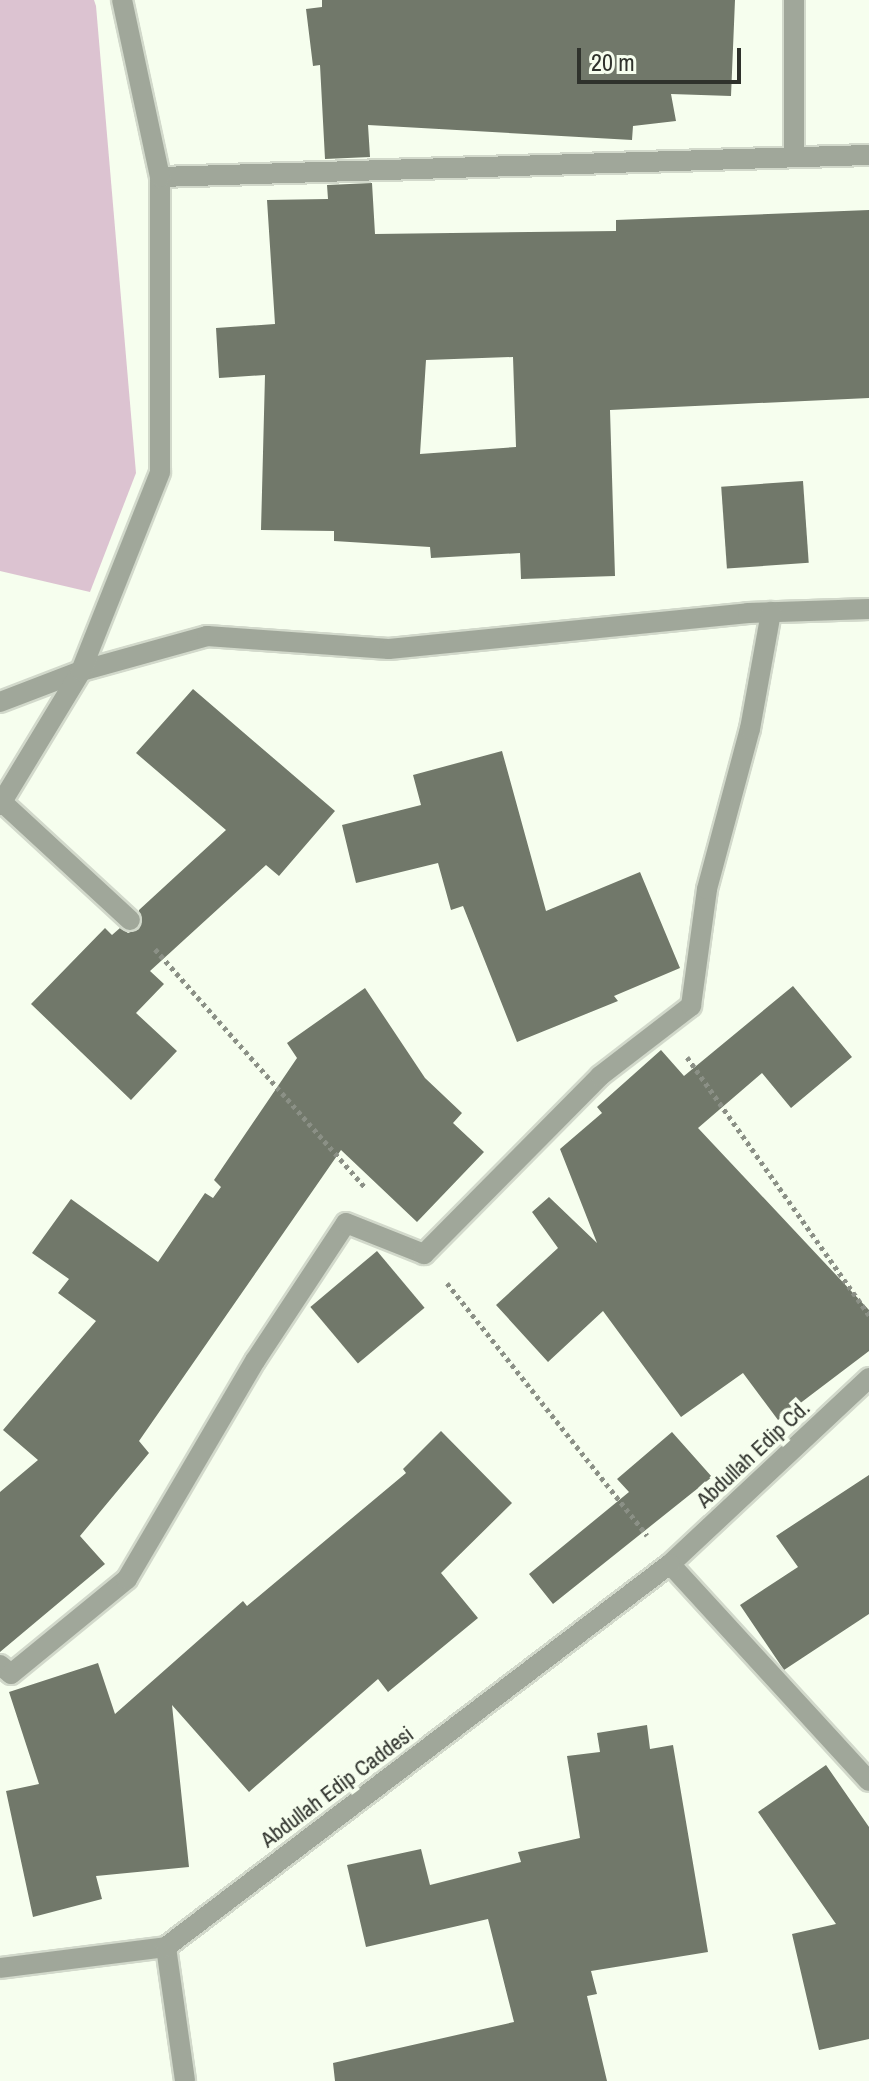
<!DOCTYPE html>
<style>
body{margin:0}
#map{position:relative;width:869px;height:2081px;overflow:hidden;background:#f6feee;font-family:"Archivo Narrow",sans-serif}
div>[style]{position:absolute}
.green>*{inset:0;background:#dcc3d1}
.building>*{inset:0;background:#71786a;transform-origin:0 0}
.path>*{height:5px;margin-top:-2.5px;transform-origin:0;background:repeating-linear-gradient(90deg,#8b9086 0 4px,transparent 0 8px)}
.roads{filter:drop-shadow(2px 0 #d2d9cb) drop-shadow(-2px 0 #d2d9cb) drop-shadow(0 2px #d2d9cb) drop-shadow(0 -2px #d2d9cb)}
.minor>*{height:20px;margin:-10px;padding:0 10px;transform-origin:10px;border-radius:10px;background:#a0a79a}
.tertiary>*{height:20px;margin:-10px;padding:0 10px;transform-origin:10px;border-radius:10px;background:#a0a79a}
span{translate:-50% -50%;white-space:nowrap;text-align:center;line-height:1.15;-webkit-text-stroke:8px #f6feee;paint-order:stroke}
.street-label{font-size:22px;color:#2f322c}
.scale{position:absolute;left:577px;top:48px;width:164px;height:36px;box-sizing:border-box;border:4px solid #2f322c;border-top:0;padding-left:10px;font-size:24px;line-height:28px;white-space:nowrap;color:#2f322c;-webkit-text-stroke:6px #f6feee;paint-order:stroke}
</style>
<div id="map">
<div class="green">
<i style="clip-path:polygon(0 0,94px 0,96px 6px,136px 473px,90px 592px,0 571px)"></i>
</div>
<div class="building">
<i style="clip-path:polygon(322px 0,735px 0,731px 96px,671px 94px,676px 121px,633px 126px,632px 140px,368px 125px,370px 157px,325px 159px,320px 65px,313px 66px,306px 9px,322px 7px)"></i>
<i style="clip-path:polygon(evenodd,372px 183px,375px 234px,616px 231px,616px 220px,869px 210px,869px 398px,610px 410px,615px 576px,521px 579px,520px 553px,431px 558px,430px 547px,334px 541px,334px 531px,261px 530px,265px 375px,219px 378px,216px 328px,275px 324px,267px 200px,328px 199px,327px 185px,372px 183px,513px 357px,516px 447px,420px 454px,426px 360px,513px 357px)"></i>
<i style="left:803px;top:481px;width:82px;height:82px;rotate:86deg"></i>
<i style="clip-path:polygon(193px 689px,335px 811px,279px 876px,266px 865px,150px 971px,164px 984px,136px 1013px,177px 1051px,131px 1100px,31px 1004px,105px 928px,112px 935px,120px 928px,128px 933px,139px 929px,139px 910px,226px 830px,136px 753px)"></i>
<i style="clip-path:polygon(502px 751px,546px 911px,640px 872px,680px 968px,614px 996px,618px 1001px,517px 1042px,463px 906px,451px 910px,438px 863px,356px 883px,342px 825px,421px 805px,413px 775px)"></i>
<i style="clip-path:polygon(793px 986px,852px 1057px,791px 1108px,762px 1073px,698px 1128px,869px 1310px,869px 1351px,778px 1420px,743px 1373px,681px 1417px,603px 1311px,548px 1362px,496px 1305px,558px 1248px,532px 1212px,549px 1197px,597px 1243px,560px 1149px,602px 1113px,597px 1107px,661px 1050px,684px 1076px)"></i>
<i style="clip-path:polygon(365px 988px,425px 1078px,462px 1113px,453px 1123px,484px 1152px,417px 1222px,341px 1150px,139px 1441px,149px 1453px,80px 1536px,105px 1564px,0 1652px,0 1492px,38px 1460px,3px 1430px,96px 1321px,58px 1293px,69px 1279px,32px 1253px,71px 1199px,158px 1262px,205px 1193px,213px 1198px,221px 1187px,214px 1180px,297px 1058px,287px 1043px)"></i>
<i style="left:377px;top:1251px;width:74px;height:87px;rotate:50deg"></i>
<i style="clip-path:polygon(441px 1431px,512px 1503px,441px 1573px,478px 1618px,388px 1692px,378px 1679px,249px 1792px,172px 1705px,189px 1867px,96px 1876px,102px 1899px,33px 1917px,6px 1791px,39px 1784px,9px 1692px,98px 1663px,115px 1714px,243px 1601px,247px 1606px,406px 1473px,403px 1469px)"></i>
<i style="clip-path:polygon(672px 1432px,712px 1477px,553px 1604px,529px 1574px,629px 1492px,617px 1479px)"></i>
<i style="clip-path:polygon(869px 1475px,869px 1614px,784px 1670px,740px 1605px,798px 1567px,776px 1536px)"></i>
<i style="clip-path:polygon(647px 1725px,650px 1749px,673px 1745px,708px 1952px,591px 1971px,597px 1994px,587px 1996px,607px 2081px,335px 2081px,333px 2063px,514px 2022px,488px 1919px,366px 1947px,347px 1865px,421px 1849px,430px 1885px,521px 1862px,518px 1852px,580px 1838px,567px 1756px,600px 1752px,597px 1733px)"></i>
<i style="clip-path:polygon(826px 1765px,869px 1827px,869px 2039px,819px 2050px,792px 1934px,836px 1924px,758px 1812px)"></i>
</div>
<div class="path">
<i style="left:155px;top:949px;width:317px;rotate:48.6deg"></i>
<i style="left:687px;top:1057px;width:316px;rotate:54.8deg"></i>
<i style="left:447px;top:1283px;width:322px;rotate:51.6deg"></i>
</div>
<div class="roads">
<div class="minor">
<i style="left:794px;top:156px;width:156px;rotate:-90deg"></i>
<i style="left:160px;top:177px;width:709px;rotate:-1.78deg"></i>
<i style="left:0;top:702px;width:87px;rotate:-20.9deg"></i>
<i style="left:81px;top:671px;width:131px;rotate:-15.5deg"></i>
<i style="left:207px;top:636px;width:182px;rotate:4.1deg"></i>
<i style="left:389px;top:649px;width:361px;rotate:-5.7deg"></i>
<i style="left:748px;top:613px;width:121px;rotate:-1.9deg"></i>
<i style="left:2px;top:802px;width:174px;rotate:42.7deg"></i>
<i style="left:869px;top:1378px;width:272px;rotate:136.9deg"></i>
<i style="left:670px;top:1564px;width:294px;rotate:47.5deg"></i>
<i style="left:0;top:1665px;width:14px;rotate:39deg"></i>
<i style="left:11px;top:1674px;width:150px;rotate:-39.3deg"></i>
<i style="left:127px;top:1579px;width:253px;rotate:-59.6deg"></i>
<i style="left:255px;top:1361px;width:165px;rotate:-56.6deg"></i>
<i style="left:346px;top:1223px;width:84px;rotate:21.7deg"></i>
<i style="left:424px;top:1254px;width:250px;rotate:-45.3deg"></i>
<i style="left:600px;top:1076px;width:115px;rotate:-37.6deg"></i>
<i style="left:691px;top:1006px;width:118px;rotate:-82.2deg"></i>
<i style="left:707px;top:889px;width:166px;rotate:-75deg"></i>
<i style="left:750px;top:729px;width:119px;rotate:-79.8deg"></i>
<i style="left:166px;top:1947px;width:135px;rotate:81.9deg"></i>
</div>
<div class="tertiary">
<i style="left:0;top:805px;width:157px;rotate:-58.8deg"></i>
<i style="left:81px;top:671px;width:214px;rotate:-68.3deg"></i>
<i style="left:160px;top:472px;width:295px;rotate:-90deg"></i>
<i style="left:160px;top:177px;width:181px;rotate:-102.1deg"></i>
<i style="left:0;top:1968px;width:167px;rotate:-7.2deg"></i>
<i style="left:166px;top:1947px;width:633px;rotate:-37.23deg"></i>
</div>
</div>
<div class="street-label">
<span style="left:753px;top:1454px;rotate:-43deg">Abdullah Edip Cd.</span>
<span style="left:337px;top:1787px;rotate:-37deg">Abdullah Edip Caddesi</span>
</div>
<div class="scale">20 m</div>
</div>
